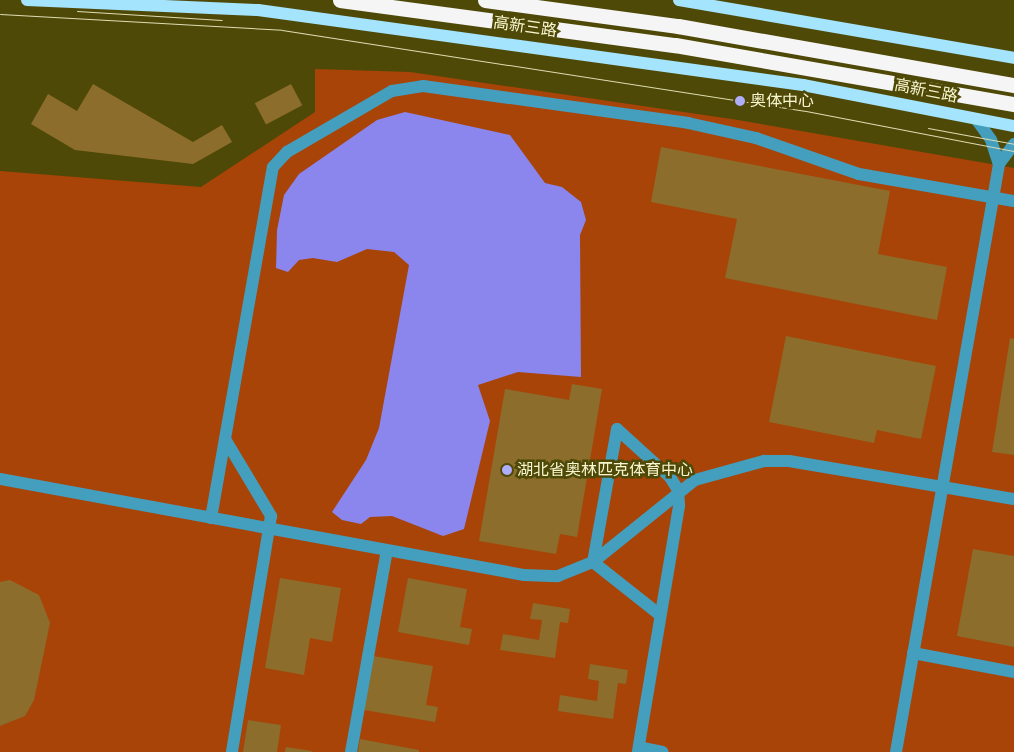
<!DOCTYPE html>
<meta charset="utf-8">
<style>
body{margin:0}
#map{position:relative;width:1014px;height:752px;overflow:hidden;background:#4f4908;font-family:"Roboto Condensed","Noto Sans SC",sans-serif}
div>[style]{position:absolute}
.green>*{inset:0;background:#a84408}
.water>*{inset:0;background:#8b85ee}
.building>*{inset:0;background:#8c6d2b;transform-origin:0 0}
.minor>*{height:12px;margin:-6px;padding:0 6px;transform-origin:6px;border-radius:6px;background:#449ebd}
.major>*{height:12px;margin:-6px;padding:0 6px;transform-origin:6px;border-radius:6px;background:#a4e4fd}
.highway>*{height:15px;margin:-7.5px;padding:0 7.5px;transform-origin:7.5px;border-radius:7.5px;background:#f5f5f5}
.tram>*{height:1px;margin:-0.5px;padding:0 0.5px;transform-origin:0.5px;border-radius:0.5px;background:#e0ddb2}
.dots>*{width:14px;height:14px;translate:-50% -50%;box-sizing:border-box;border:2px solid #4f4908;border-radius:50%}
span{translate:-50% -50%;white-space:nowrap;text-align:center;line-height:1.15;-webkit-text-stroke:5px #4f4908;paint-order:stroke}
.street-label{font-size:16px;color:#f8f6cf}
.poi-label{font-size:16px;color:#f8f6cf}
.left{translate:0 -50%;text-align:left}
</style>
<div id="map">
<div class="green">
<i style="clip-path:polygon(315px 69px,410px 72px,738px 120px,1014px 168px,1014px 752px,0 752px,0 171px,201px 187px,315px 112px)"></i>
</div>
<div class="water">
<i style="clip-path:polygon(405px 112px,510px 135px,545px 183px,562px 187px,581px 202px,586px 220px,580px 235px,581px 377px,518px 372px,478px 385px,490px 421px,464px 529px,443px 536px,392px 516px,370px 517px,361px 524px,342px 520px,332px 512px,366px 460px,379px 428px,409px 265px,394px 252px,367px 249px,337px 262px,313px 258px,299px 260px,288px 272px,276px 268px,277px 230px,284px 195px,299px 174px,377px 120px)"></i>
</div>
<div class="building">
<i style="clip-path:polygon(93px 84px,193px 142px,222px 125px,232px 142px,193px 164px,75px 150px,31px 124px,48px 94px,77px 111px)"></i>
<i style="left:291px;top:84px;width:24px;height:41px;rotate:62deg"></i>
<i style="clip-path:polygon(661px 147px,890px 191px,878px 254px,947px 267px,937px 320px,725px 278px,737px 219px,651px 202px)"></i>
<i style="clip-path:polygon(786px 336px,936px 366px,921px 439px,877px 430px,874px 443px,769px 422px)"></i>
<i style="clip-path:polygon(1010px 338px,1014px 339px,1014px 455px,992px 452px)"></i>
<i style="clip-path:polygon(572px 384px,602px 389px,577px 537px,560px 534px,556px 554px,479px 541px,505px 389px,569px 400px)"></i>
<i style="clip-path:polygon(973px 549px,1014px 556px,1014px 647px,957px 636px)"></i>
<i style="clip-path:polygon(280px 578px,341px 588px,332px 642px,310px 638px,304px 675px,265px 668px)"></i>
<i style="clip-path:polygon(408px 578px,467px 589px,460px 627px,472px 629px,469px 645px,398px 632px)"></i>
<i style="clip-path:polygon(10px 580px,39px 595px,50px 623px,34px 700px,25px 716px,0 726px,0 582px)"></i>
<i style="clip-path:polygon(533px 603px,570px 609px,568px 623px,560px 622px,555px 658px,500px 650px,503px 634px,539px 640px,542px 620px,530px 619px)"></i>
<i style="clip-path:polygon(373px 656px,433px 666px,426px 705px,438px 707px,435px 722px,364px 710px)"></i>
<i style="clip-path:polygon(590px 664px,628px 670px,626px 684px,618px 683px,613px 719px,558px 711px,560px 695px,597px 701px,599px 681px,588px 679px)"></i>
<i style="clip-path:polygon(248px 720px,281px 725px,277px 752px,243px 752px)"></i>
<i style="clip-path:polygon(360px 739px,419px 750px,419px 752px,358px 752px)"></i>
<i style="clip-path:polygon(286px 747px,312px 751px,311px 752px,285px 752px)"></i>
</div>
<div class="minor">
<i style="left:976px;top:119px;width:26px;rotate:54deg"></i>
<i style="left:991px;top:140px;width:25px;rotate:72deg"></i>
<i style="left:617px;top:429px;width:72px;rotate:42.2deg"></i>
<i style="left:670px;top:477px;width:15px;rotate:58deg"></i>
<i style="left:678px;top:490px;width:16px;rotate:86deg"></i>
<i style="left:679px;top:506px;width:249px;rotate:99.5deg"></i>
<i style="left:617px;top:429px;width:135px;rotate:100.2deg"></i>
<i style="left:593px;top:562px;width:85px;rotate:38.3deg"></i>
<i style="left:225px;top:439px;width:90px;rotate:59.1deg"></i>
<i style="left:271px;top:516px;width:239px;rotate:99.4deg"></i>
<i style="left:0;top:479px;width:533px;rotate:10.38deg"></i>
<i style="left:524px;top:575px;width:34px;rotate:2deg"></i>
<i style="left:558px;top:576px;width:38px;rotate:-22deg"></i>
<i style="left:593px;top:562px;width:131px;rotate:-38.8deg"></i>
<i style="left:695px;top:480px;width:72px;rotate:-15.4deg"></i>
<i style="left:764px;top:461px;width:25px"></i>
<i style="left:789px;top:461px;width:228px;rotate:9.6deg"></i>
<i style="left:211px;top:518px;width:356px;rotate:-80deg"></i>
<i style="left:273px;top:167px;width:21px;rotate:-47deg"></i>
<i style="left:287px;top:152px;width:121px;rotate:-30.2deg"></i>
<i style="left:392px;top:91px;width:31px;rotate:-9deg"></i>
<i style="left:423px;top:86px;width:268px;rotate:7.9deg"></i>
<i style="left:688px;top:123px;width:70px;rotate:12.4deg"></i>
<i style="left:756px;top:138px;width:109px;rotate:19.3deg"></i>
<i style="left:859px;top:174px;width:157px;rotate:9.9deg"></i>
<i style="left:913px;top:653px;width:103px;rotate:10.7deg"></i>
<i style="left:639px;top:747px;width:24px;rotate:12deg"></i>
<i style="left:351px;top:752px;width:205px;rotate:-79.9deg"></i>
<i style="left:896px;top:752px;width:597px;rotate:-80.06deg"></i>
<i style="left:999px;top:164px;width:25px;rotate:-53deg"></i>
</div>
<div class="major">
<i style="left:27px;top:0;width:231px;rotate:2.5deg"></i>
<i style="left:258px;top:10px;width:550px;rotate:7.84deg"></i>
<i style="left:803px;top:85px;width:215px;rotate:11deg"></i>
<i style="left:679px;top:0;width:340px;rotate:9.8deg"></i>
</div>
<div class="highway">
<i style="left:340px;top:0;width:338px;rotate:7.7deg"></i>
<i style="left:675px;top:45px;width:344px;rotate:9.9deg"></i>
<i style="left:485px;top:0;width:195px;rotate:7.7deg"></i>
<i style="left:678px;top:26px;width:341px;rotate:10deg"></i>
</div>
<div class="tram">
<i style="left:77px;top:11px;width:145px;rotate:3.6deg"></i>
<i style="left:0;top:14px;width:282px;rotate:3.2deg"></i>
<i style="left:282px;top:30px;width:530px;rotate:8.79deg"></i>
<i style="left:806px;top:111px;width:212px;rotate:10.9deg"></i>
<i style="left:928px;top:128px;width:87px;rotate:10.5deg"></i>
</div>
<div class="dots">
<i style="left:740px;top:101px;background:#afaefa"></i>
<i style="left:507px;top:470px;background:#afaefa"></i>
</div>
<div class="street-label">
<span style="left:525px;top:27px;rotate:8deg">高新三路</span>
<span style="left:926px;top:91px;rotate:11deg">高新三路</span>
</div>
<div class="poi-label">
<span class="left" style="left:750px;top:101px">奥体中心</span>
<span class="left" style="left:517px;top:470px">湖北省奥林匹克体育中心</span>
</div>
</div>
